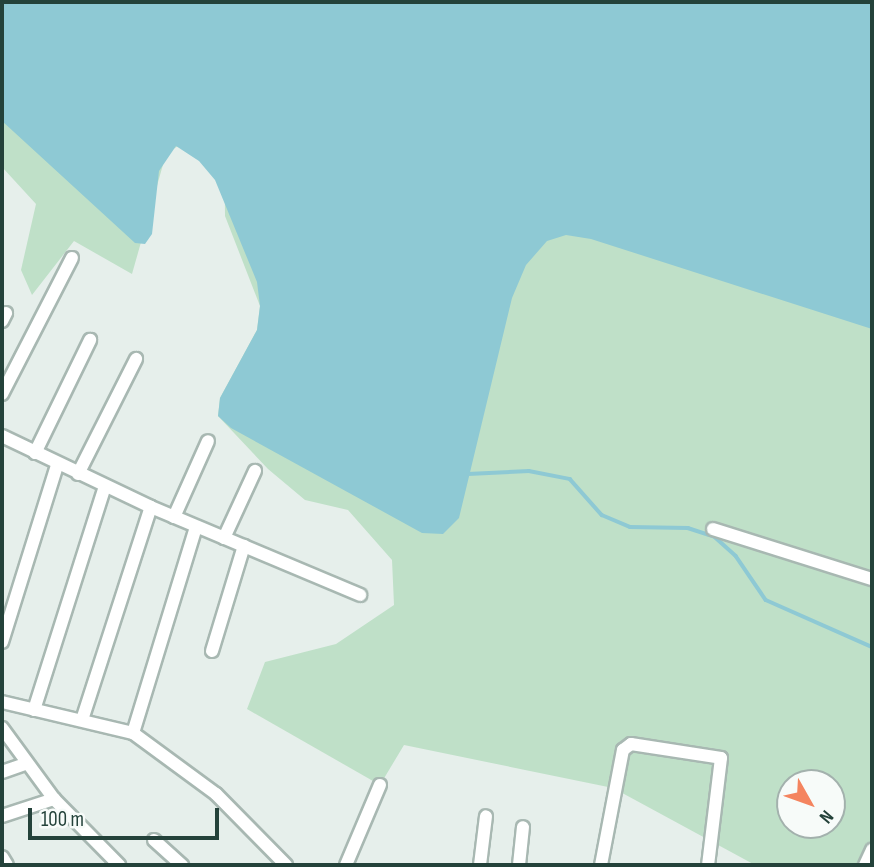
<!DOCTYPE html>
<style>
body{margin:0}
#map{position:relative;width:874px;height:867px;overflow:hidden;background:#e6efeb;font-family:"Sofia Sans Condensed",sans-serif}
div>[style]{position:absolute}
.green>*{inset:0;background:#bfe0c8}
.water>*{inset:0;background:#8ec9d4}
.stream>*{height:3.5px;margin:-1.75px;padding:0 1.75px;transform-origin:1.75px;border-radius:1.75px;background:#8ec9d4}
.roads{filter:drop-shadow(2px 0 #a8b8b2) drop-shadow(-2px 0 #a8b8b2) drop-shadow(0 2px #a8b8b2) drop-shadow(0 -2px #a8b8b2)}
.street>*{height:12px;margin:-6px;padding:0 6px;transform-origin:6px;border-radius:6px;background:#fff}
span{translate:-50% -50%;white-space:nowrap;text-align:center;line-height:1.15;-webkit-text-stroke:5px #f7fbf9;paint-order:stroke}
.frame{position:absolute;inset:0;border:4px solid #24423a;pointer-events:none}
.north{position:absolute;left:776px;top:769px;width:70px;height:70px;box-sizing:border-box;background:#f7fbf9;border:2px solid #a3b1ad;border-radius:50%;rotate:130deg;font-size:19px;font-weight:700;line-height:28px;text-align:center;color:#24423a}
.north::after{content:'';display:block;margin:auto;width:24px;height:32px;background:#f4845f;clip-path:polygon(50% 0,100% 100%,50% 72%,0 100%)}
.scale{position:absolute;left:28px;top:808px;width:191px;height:32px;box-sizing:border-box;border:4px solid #24423a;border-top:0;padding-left:9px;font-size:21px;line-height:24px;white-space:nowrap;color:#24423a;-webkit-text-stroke:5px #f7fbf9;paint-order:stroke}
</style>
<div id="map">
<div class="green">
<i style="clip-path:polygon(evenodd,2px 2px,872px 2px,872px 865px,755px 865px,613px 788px,404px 745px,380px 785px,247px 709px,265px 662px,336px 644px,394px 605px,392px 560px,348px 510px,305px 500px,268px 469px,218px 416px,220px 398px,257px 330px,260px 306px,225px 216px,224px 115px,166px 154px,132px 274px,74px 241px,32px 295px,21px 270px,36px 204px,2px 167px,2px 2px,790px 783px,832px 783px,832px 825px,790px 825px,790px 783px)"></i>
</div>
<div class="water">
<i style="clip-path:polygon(2px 2px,872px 2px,872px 329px,591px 239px,566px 235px,547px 241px,526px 265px,512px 298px,459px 518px,443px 534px,422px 533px,231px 428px,218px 416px,220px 398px,257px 330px,260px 306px,257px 282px,215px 180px,199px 161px,176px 146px,159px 171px,152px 234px,145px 244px,135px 243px,2px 121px)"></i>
</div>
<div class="stream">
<i style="left:468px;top:474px;width:61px;rotate:-2.8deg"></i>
<i style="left:529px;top:471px;width:42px;rotate:11deg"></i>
<i style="left:570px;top:479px;width:48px;rotate:48.4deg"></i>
<i style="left:602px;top:515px;width:30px;rotate:23deg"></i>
<i style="left:630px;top:527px;width:58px;rotate:1deg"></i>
<i style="left:688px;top:528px;width:28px;rotate:18deg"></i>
<i style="left:715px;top:537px;width:28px;rotate:42deg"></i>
<i style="left:736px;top:556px;width:53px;rotate:55.7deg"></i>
<i style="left:766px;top:600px;width:116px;rotate:23.9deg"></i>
</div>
<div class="roads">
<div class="street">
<i style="left:2px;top:321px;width:9px;rotate:-63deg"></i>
<i style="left:2px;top:394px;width:153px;rotate:-62.8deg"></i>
<i style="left:2px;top:436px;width:165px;rotate:25.5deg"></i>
<i style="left:151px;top:507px;width:227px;rotate:22.8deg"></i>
<i style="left:35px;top:453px;width:126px;rotate:-64deg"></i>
<i style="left:78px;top:474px;width:129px;rotate:-63.2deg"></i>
<i style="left:174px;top:517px;width:83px;rotate:-65.9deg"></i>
<i style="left:713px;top:529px;width:167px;rotate:17.5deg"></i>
<i style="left:224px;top:538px;width:74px;rotate:-65.2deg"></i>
<i style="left:2px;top:642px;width:185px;rotate:-72.7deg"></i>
<i style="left:212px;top:651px;width:110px;rotate:-73.1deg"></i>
<i style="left:2px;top:702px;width:135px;rotate:13.3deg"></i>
<i style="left:133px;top:733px;width:103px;rotate:36.3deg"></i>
<i style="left:216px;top:794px;width:100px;rotate:45.4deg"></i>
<i style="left:34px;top:710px;width:235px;rotate:-72.4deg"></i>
<i style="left:82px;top:720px;width:224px;rotate:-72.1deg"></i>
<i style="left:2px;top:728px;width:88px;rotate:53.8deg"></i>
<i style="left:54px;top:799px;width:93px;rotate:45.4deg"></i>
<i style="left:133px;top:733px;width:215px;rotate:-73deg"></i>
<i style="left:2px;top:772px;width:24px;rotate:-19deg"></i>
<i style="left:2px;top:816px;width:55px;rotate:-18.1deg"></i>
<i style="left:154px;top:840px;width:38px;rotate:42deg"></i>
<i style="left:2px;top:857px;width:9px;rotate:58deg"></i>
<i style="left:346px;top:865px;width:87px;rotate:-67deg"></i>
<i style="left:480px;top:865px;width:49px;rotate:-83deg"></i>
<i style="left:519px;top:865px;width:38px;rotate:-84deg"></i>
<i style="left:601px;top:865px;width:117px;rotate:-79.2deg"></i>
<i style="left:623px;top:750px;width:10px;rotate:-37deg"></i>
<i style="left:631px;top:744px;width:91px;rotate:8.8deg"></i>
<i style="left:721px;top:758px;width:108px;rotate:96.9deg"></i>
<i style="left:865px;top:865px;width:17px;rotate:-65deg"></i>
</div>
</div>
<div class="frame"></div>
<div class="north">N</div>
<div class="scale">100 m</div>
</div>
